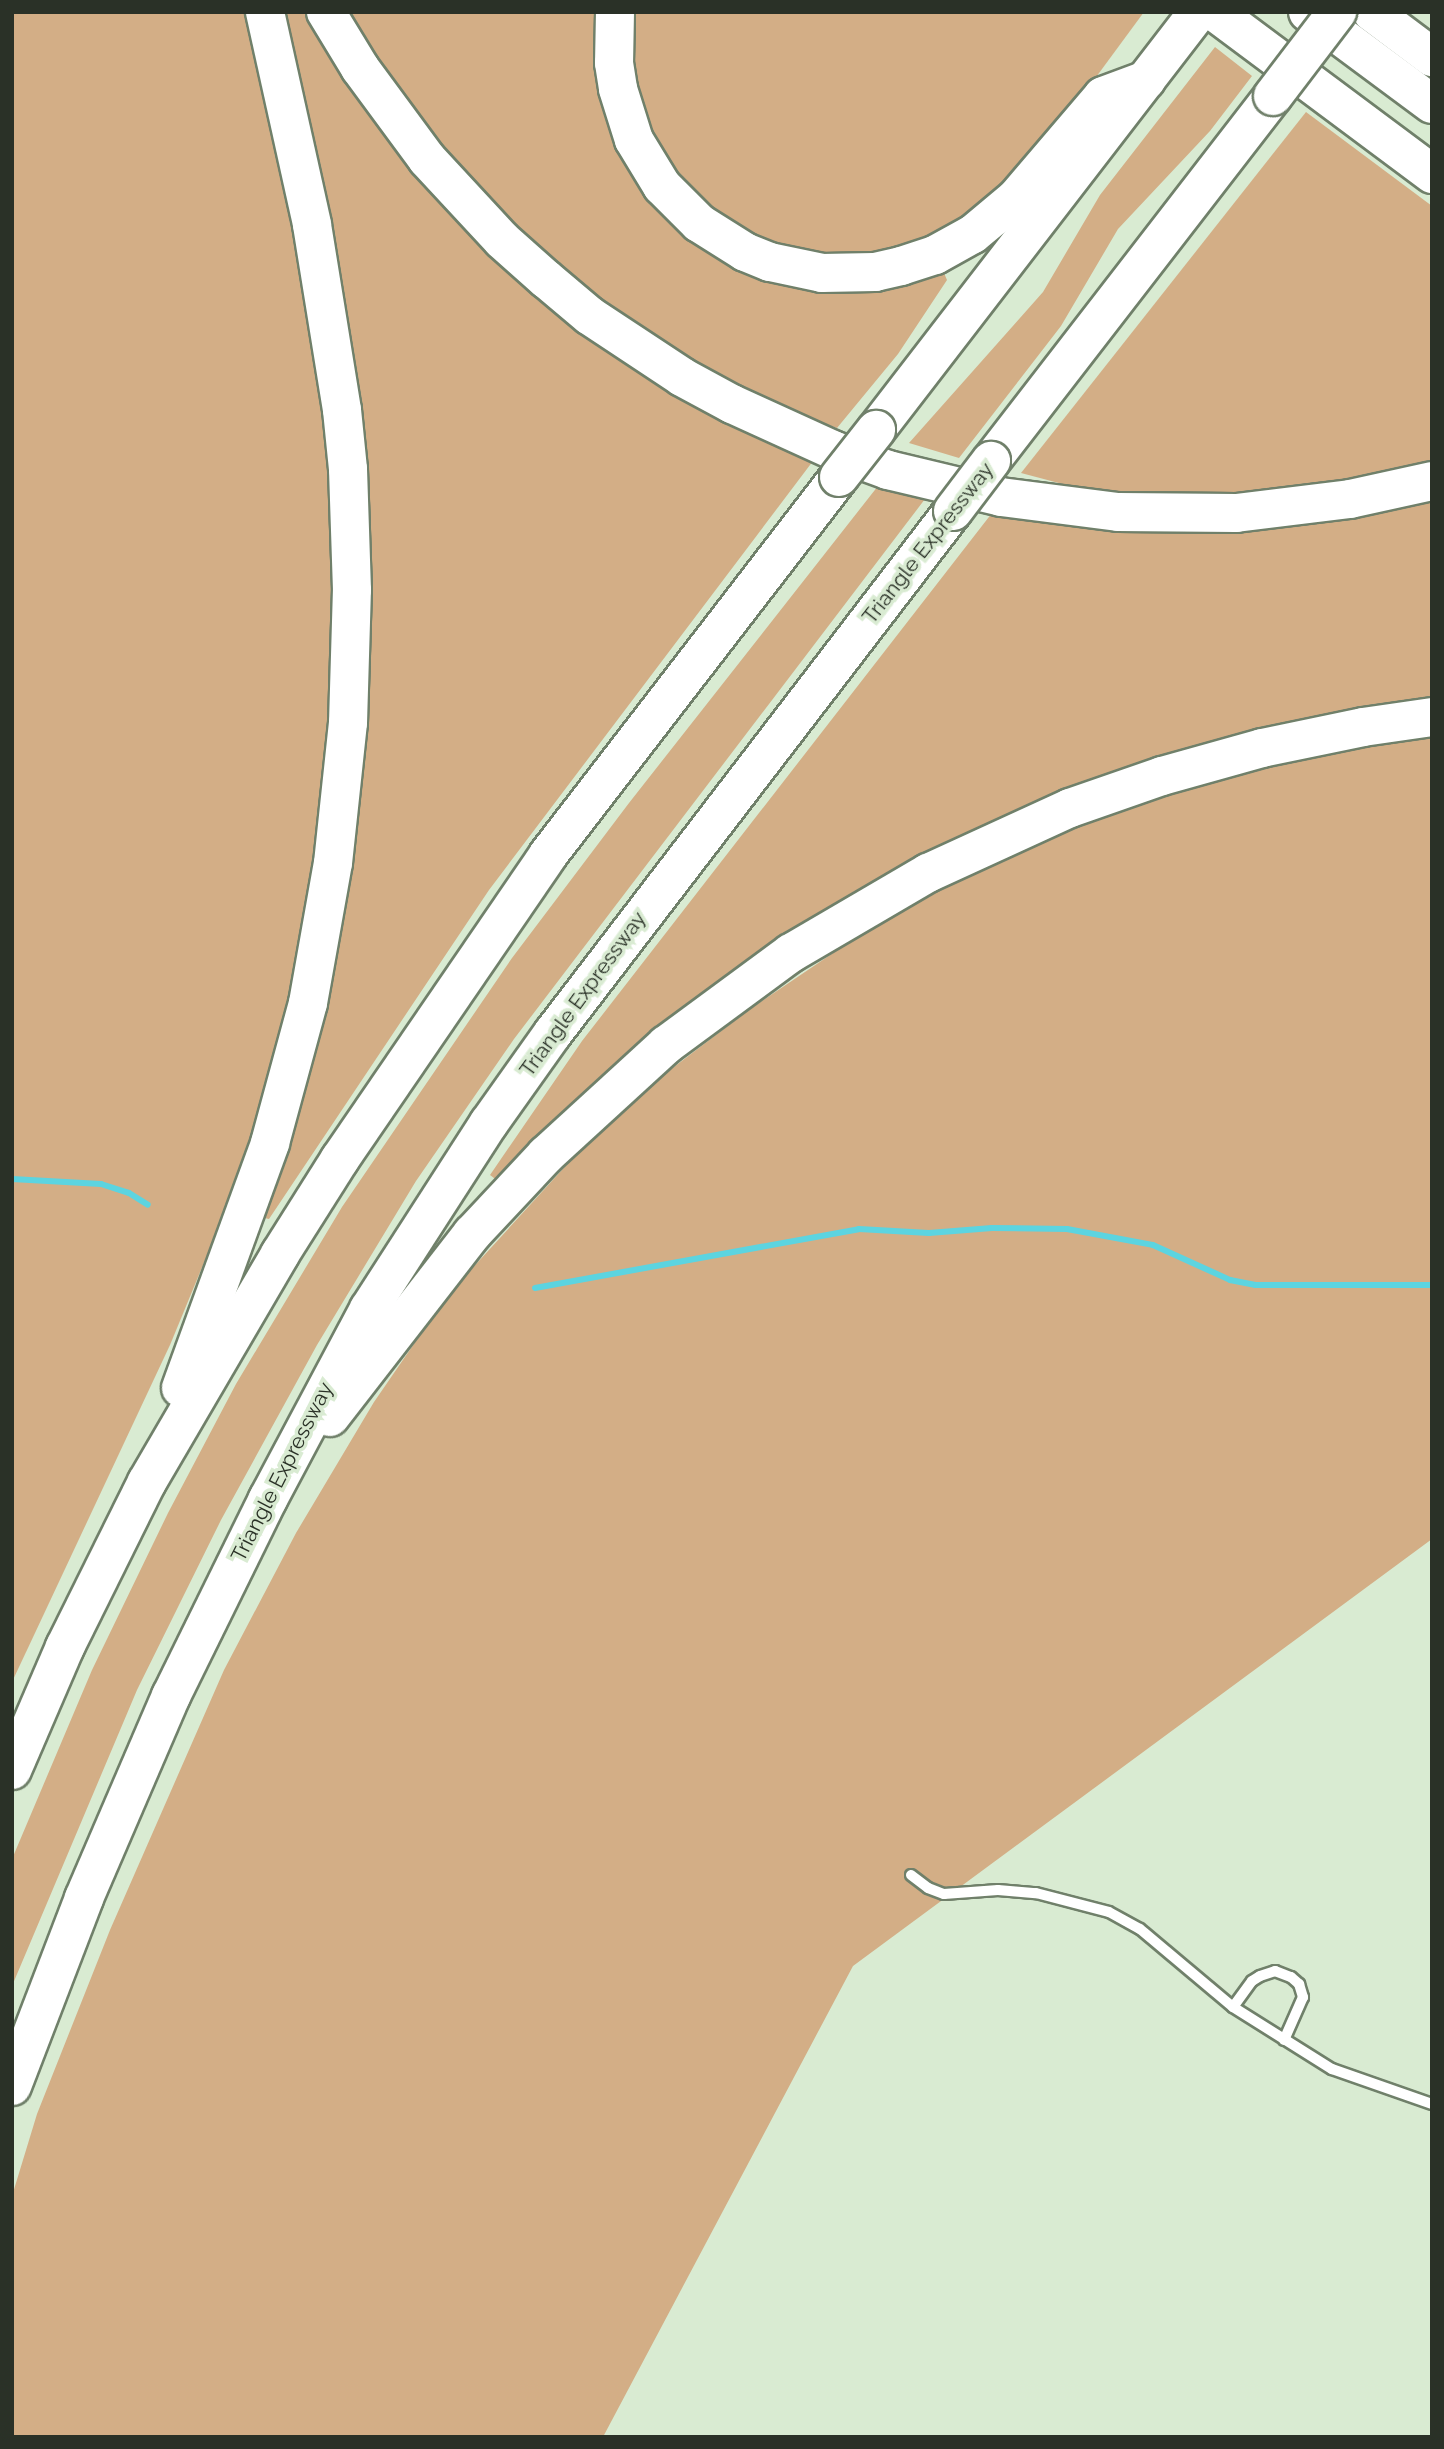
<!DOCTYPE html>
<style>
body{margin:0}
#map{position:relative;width:1444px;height:2449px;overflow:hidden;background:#d9ebd2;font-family:Raleway,sans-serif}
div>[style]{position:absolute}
.green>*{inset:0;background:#d3ae86}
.stream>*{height:6px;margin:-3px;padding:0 3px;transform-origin:3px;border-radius:3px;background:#5cd4e0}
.roads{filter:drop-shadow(2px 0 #70806a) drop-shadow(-2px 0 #70806a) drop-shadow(0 2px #70806a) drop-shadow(0 -2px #70806a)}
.service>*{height:10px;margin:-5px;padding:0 5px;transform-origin:5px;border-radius:5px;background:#fff}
.motorway>*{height:38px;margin:-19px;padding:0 19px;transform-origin:19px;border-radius:19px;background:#fff}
.bridges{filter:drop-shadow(2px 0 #70806a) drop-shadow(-2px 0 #70806a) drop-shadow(0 2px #70806a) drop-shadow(0 -2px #70806a)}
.motorway-bridge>*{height:38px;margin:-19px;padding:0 19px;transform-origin:19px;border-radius:19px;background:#fff}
span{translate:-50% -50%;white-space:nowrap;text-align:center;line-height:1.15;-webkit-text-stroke:7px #d9ebd2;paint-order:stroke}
.street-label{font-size:21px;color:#2a3127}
.frame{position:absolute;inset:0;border:14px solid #2a3127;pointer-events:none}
</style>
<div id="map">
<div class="green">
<i style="clip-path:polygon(12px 12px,251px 12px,320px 346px,339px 606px,313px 920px,248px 1156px,170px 1345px,12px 1682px)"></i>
<i style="clip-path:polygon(278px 12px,305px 12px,347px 79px,403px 156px,813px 461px,489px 890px,269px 1219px,256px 1216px,363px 691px)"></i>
<i style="clip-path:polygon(345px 12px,603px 12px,604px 92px,729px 259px,941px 266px,947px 280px,898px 354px,837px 428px,775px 406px,686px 362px,604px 306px,513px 231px,452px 164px,387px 80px)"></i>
<i style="clip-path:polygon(628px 12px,1144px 12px,1035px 160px,958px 229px,856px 263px,751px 242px,664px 171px,628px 82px)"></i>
<i style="clip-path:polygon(1215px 47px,1252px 76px,1210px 131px,1118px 229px,1061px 326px,959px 458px,909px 443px,1043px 292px,1100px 195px)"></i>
<i style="clip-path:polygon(1306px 112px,1432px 206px,1432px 467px,1250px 497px,1108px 496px,1021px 473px)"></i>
<i style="clip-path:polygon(878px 486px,925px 499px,514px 1039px,416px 1181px,317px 1345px,221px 1520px,137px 1690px,12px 1986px,12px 1859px,92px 1670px,168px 1513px,236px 1384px,342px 1207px,512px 958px,629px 803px)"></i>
<i style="clip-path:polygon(1432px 502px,1432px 706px,1007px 822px,502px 1184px,490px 1175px,582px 1041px,992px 513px,1086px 527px,1146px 531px,1359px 515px)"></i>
<i style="clip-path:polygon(1432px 736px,1432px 1539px,853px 1966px,603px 2437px,12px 2437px,12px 2196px,37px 2114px,110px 1930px,224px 1670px,296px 1533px,374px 1402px,438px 1309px,467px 1274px,572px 1159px,649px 1086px,750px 1009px,885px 918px,962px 877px,1062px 832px,1147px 801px,1242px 773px,1327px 753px)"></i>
</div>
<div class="stream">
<i style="left:12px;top:1179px;width:89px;rotate:3.2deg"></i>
<i style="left:101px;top:1184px;width:29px;rotate:18deg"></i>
<i style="left:129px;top:1193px;width:22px;rotate:32deg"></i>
<i style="left:535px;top:1288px;width:329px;rotate:-10.3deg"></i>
<i style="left:859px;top:1229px;width:70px;rotate:3.3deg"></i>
<i style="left:929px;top:1233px;width:63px;rotate:-4.5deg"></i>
<i style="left:992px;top:1228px;width:75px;rotate:0.8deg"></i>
<i style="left:1067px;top:1229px;width:87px;rotate:10.5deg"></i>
<i style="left:1153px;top:1245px;width:85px;rotate:24.4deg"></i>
<i style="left:1230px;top:1280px;width:26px;rotate:11deg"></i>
<i style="left:1256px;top:1285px;width:176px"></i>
</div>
<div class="roads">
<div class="service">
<i style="left:911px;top:1875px;width:21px;rotate:37deg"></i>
<i style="left:928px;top:1888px;width:17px;rotate:21deg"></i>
<i style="left:944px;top:1894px;width:54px;rotate:-4.2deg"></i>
<i style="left:998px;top:1890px;width:38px;rotate:5deg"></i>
<i style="left:1036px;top:1893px;width:75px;rotate:14.6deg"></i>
<i style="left:1109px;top:1912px;width:35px;rotate:29deg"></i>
<i style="left:1140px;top:1929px;width:121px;rotate:40deg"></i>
<i style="left:1233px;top:2007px;width:117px;rotate:32.1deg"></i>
<i style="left:1332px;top:2069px;width:106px;rotate:19.3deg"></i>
<i style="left:1233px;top:2007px;width:32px;rotate:-54deg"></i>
<i style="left:1252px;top:1981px;width:9px;rotate:-32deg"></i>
<i style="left:1260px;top:1976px;width:16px;rotate:-18deg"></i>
<i style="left:1275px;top:1971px;width:17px;rotate:21deg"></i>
<i style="left:1291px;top:1977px;width:11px;rotate:41deg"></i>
<i style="left:1299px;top:1984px;width:14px;rotate:73deg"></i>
<i style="left:1303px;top:1997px;width:47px;rotate:113.8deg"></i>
</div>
<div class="motorway">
<i style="left:326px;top:12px;width:66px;rotate:58.7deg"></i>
<i style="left:360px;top:68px;width:113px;rotate:53.6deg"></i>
<i style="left:427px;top:159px;width:110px;rotate:47.2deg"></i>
<i style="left:502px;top:240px;width:59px;rotate:41.6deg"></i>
<i style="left:546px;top:279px;width:57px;rotate:40.1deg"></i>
<i style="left:590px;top:316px;width:110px;rotate:33.5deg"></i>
<i style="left:682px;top:377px;width:57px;rotate:28.4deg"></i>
<i style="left:732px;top:404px;width:111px;rotate:24.5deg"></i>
<i style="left:833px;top:450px;width:59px;rotate:20deg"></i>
<i style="left:888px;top:470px;width:116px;rotate:13.4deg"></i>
<i style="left:1001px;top:497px;width:118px;rotate:7.3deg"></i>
<i style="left:1118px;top:512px;width:118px;rotate:0.5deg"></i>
<i style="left:1236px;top:513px;width:115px;rotate:-7deg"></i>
<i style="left:1350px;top:499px;width:84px;rotate:-12.4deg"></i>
<i style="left:615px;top:12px;width:51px;rotate:91.1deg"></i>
<i style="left:614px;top:63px;width:26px;rotate:81deg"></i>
<i style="left:618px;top:89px;width:53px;rotate:72.6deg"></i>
<i style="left:634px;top:140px;width:54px;rotate:58.7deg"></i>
<i style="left:662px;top:186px;width:52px;rotate:45deg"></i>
<i style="left:699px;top:223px;width:54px;rotate:32.2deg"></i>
<i style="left:745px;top:252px;width:27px;rotate:22deg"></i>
<i style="left:770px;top:262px;width:53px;rotate:11.9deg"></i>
<i style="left:822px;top:273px;width:53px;rotate:-1.1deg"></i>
<i style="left:875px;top:272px;width:27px;rotate:-13deg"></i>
<i style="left:901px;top:266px;width:36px;rotate:-18deg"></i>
<i style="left:935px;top:255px;width:43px;rotate:-28.9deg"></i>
<i style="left:973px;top:234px;width:56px;rotate:-39.9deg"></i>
<i style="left:1016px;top:198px;width:134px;rotate:-49.5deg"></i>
<i style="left:1103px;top:96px;width:46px;rotate:-20.4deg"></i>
<i style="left:1215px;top:12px;width:271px;rotate:36.7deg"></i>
<i style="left:1308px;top:12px;width:154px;rotate:36.6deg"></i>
<i style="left:1372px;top:12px;width:75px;rotate:36.9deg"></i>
<i style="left:876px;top:430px;width:528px;rotate:-52.39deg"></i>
<i style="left:991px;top:461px;width:461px;rotate:-52.3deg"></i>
<i style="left:181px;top:1388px;width:261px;rotate:-70deg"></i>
<i style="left:270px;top:1143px;width:145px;rotate:-74.8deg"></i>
<i style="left:308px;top:1003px;width:142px;rotate:-79.9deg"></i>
<i style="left:333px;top:863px;width:141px;rotate:-83.9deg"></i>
<i style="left:348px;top:723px;width:133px;rotate:-88.3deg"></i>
<i style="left:352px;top:590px;width:121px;rotate:-91.9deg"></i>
<i style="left:348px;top:469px;width:59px;rotate:-95.8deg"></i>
<i style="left:342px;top:410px;width:188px;rotate:-99.2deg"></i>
<i style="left:312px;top:224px;width:217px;rotate:-102.5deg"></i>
<i style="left:330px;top:1417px;width:232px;rotate:-52.2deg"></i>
<i style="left:472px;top:1234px;width:108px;rotate:-46.9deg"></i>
<i style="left:546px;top:1155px;width:163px;rotate:-42.5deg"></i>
<i style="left:666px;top:1045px;width:155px;rotate:-36.4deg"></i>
<i style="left:791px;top:953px;width:159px;rotate:-30.3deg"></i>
<i style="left:928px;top:873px;width:156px;rotate:-24.6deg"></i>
<i style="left:1070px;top:808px;width:97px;rotate:-19.2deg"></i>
<i style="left:1162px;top:776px;width:104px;rotate:-15.6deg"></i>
<i style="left:1262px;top:748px;width:103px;rotate:-11.7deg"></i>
<i style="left:1363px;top:727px;width:70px;rotate:-8.2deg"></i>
<i style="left:12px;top:1770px;width:134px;rotate:-66.7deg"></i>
<i style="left:65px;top:1647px;width:184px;rotate:-63.6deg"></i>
<i style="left:147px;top:1482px;width:264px;rotate:-59.7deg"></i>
<i style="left:280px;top:1254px;width:112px;rotate:-57.7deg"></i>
<i style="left:340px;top:1159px;width:368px;rotate:-55.6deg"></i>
<i style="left:548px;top:855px;width:477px;rotate:-52.4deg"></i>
<i style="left:12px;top:2086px;width:201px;rotate:-69deg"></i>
<i style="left:84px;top:1898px;width:220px;rotate:-66.7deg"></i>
<i style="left:171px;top:1696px;width:220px;rotate:-63.8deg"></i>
<i style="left:268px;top:1499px;width:215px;rotate:-62deg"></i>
<i style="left:369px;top:1309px;width:221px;rotate:-57.2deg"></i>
<i style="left:489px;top:1123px;width:110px;rotate:-54.6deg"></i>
<i style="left:553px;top:1033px;width:658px;rotate:-52.54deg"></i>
</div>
</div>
<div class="bridges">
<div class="motorway-bridge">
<i style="left:1273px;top:96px;width:106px;rotate:-52.7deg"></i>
<i style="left:839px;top:477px;width:60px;rotate:-51.8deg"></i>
<i style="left:953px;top:511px;width:63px;rotate:-52.8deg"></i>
</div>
</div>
<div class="street-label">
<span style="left:928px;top:543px;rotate:-52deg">Triangle Expressway</span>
<span style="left:583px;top:994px;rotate:-54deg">Triangle Expressway</span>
<span style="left:282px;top:1472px;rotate:-63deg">Triangle Expressway</span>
</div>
<div class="frame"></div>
</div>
